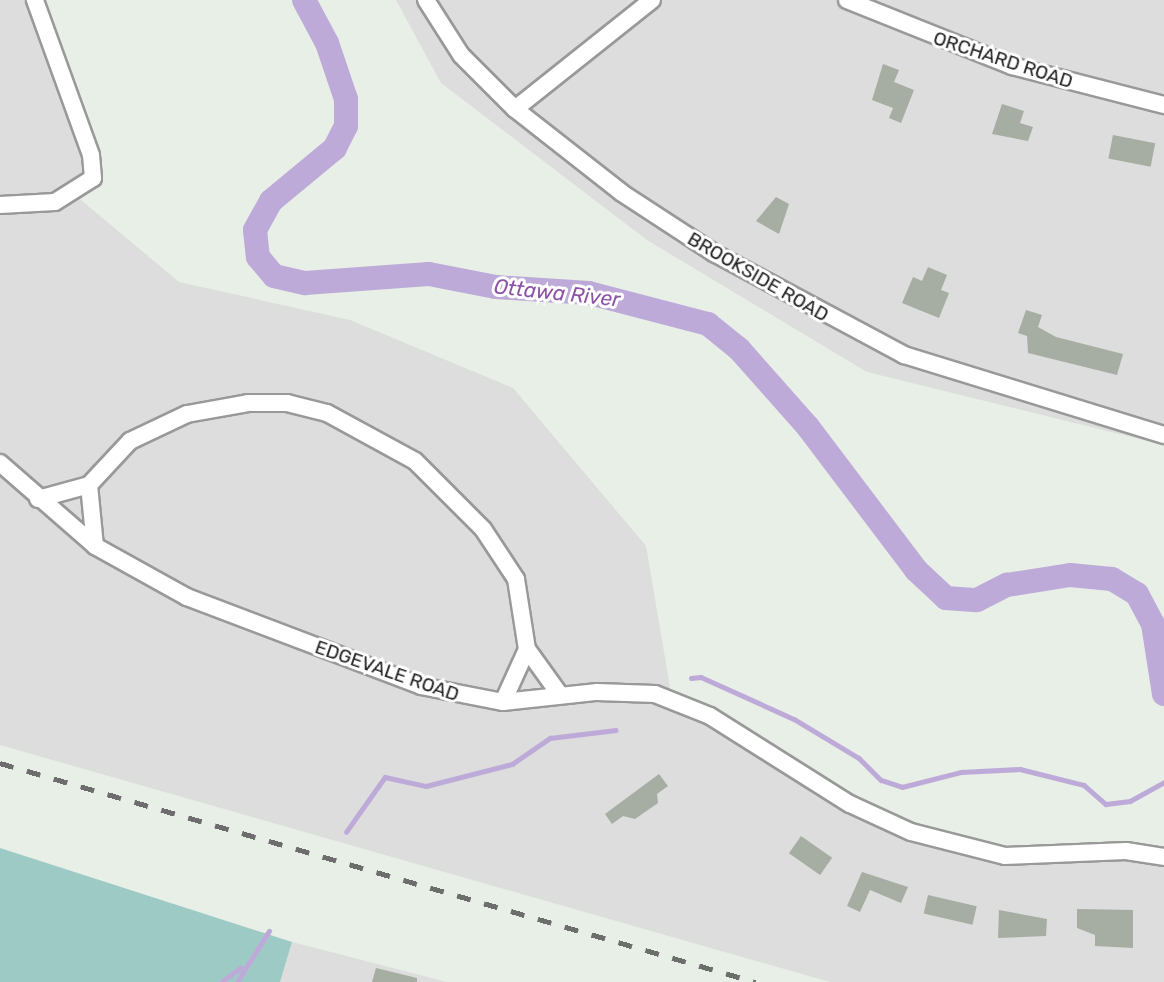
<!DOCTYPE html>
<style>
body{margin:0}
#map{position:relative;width:1164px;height:982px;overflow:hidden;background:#e7efe6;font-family:Rubik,sans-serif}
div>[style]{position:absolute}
.residential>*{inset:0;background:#dcdddc}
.forest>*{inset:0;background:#9ecac6}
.stream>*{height:4.5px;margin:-2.25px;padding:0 2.25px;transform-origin:2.25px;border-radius:2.25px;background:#bdaad8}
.river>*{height:24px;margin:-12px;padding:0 12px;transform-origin:12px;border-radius:12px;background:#bdaad8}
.building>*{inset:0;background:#a6ada2;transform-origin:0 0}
.roads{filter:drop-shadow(2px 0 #999) drop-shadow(-2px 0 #999) drop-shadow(0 2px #999) drop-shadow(0 -2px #999)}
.street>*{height:16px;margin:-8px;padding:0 8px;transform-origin:8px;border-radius:8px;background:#fff}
.rail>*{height:4.5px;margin-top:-2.25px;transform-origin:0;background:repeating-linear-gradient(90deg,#6d6d6d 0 14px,transparent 0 28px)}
span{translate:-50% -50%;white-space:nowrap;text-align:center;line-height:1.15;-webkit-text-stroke:6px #fff;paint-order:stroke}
.street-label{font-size:19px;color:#1f1f1f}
.water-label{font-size:21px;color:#8c53a6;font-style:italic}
</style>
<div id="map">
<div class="residential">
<i style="clip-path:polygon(0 0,35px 0,93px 178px,75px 195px,179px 282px,350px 320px,513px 388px,646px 546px,672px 699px,850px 804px,968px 850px,1164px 857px,1164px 982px,830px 982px,0 745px)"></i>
<i style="clip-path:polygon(396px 0,1164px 0,1164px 445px,867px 372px,647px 240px,441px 83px)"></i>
<i style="clip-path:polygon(292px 942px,447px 982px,280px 982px)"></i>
</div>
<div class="forest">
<i style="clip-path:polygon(0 848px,292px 942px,280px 982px,0 982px)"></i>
</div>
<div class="stream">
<i style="left:691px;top:678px;width:10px;rotate:-6deg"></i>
<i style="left:701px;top:677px;width:102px;rotate:24.3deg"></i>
<i style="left:794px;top:719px;width:76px;rotate:31deg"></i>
<i style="left:859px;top:758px;width:31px;rotate:45deg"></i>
<i style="left:881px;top:780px;width:22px;rotate:18deg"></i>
<i style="left:902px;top:787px;width:61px;rotate:-14.3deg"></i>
<i style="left:961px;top:772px;width:59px;rotate:-2.9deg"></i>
<i style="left:1020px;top:769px;width:66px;rotate:14deg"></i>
<i style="left:1084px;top:785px;width:29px;rotate:41deg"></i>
<i style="left:1106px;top:804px;width:24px;rotate:-7deg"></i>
<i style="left:1130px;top:801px;width:39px;rotate:-29deg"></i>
<i style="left:346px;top:832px;width:67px;rotate:-54.7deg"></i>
<i style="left:385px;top:777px;width:42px;rotate:12.4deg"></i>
<i style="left:426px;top:786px;width:89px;rotate:-14.3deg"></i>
<i style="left:512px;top:764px;width:46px;rotate:-34.4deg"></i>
<i style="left:550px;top:738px;width:66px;rotate:-6.9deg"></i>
<i style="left:221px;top:982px;width:24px;rotate:-36deg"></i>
<i style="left:237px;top:982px;width:60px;rotate:-57.9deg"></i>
</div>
<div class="river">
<i style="left:304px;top:0;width:49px;rotate:61.9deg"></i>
<i style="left:327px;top:43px;width:59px;rotate:71.3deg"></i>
<i style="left:346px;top:99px;width:27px;rotate:90deg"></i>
<i style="left:346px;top:126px;width:25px;rotate:117deg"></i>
<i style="left:335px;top:148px;width:83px;rotate:140.4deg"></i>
<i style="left:271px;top:201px;width:33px;rotate:119deg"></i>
<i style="left:255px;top:230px;width:27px;rotate:84deg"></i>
<i style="left:258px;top:257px;width:25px;rotate:50deg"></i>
<i style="left:274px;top:276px;width:32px;rotate:13deg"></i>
<i style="left:305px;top:283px;width:124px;rotate:-4.2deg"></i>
<i style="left:429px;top:274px;width:68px;rotate:11deg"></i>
<i style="left:496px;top:287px;width:93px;rotate:3.7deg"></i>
<i style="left:589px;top:293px;width:123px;rotate:14.6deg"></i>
<i style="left:708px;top:324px;width:40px;rotate:39deg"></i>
<i style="left:739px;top:349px;width:104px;rotate:48.5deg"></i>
<i style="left:808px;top:427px;width:179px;rotate:52.9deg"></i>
<i style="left:916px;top:570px;width:41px;rotate:43deg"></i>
<i style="left:946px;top:598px;width:31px;rotate:4deg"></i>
<i style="left:977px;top:600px;width:34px;rotate:-27deg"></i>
<i style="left:1007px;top:585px;width:64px;rotate:-9deg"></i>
<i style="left:1070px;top:575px;width:42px;rotate:5.4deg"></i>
<i style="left:1112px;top:579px;width:29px;rotate:31deg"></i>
<i style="left:1137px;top:594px;width:34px;rotate:62deg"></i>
<i style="left:1153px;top:624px;width:71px;rotate:81.1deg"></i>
</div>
<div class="building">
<i style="clip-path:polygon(883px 64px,899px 70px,894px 82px,914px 90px,901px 123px,889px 118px,893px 108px,872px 100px)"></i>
<i style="clip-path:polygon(1002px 104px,1024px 111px,1020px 123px,1033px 127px,1028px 141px,992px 134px)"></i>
<i style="left:1113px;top:135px;width:43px;height:24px;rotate:11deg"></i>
<i style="clip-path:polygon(776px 197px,789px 204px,779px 234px,756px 221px)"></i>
<i style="clip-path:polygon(928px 267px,947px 275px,941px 290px,949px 293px,939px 318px,902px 303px,913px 277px,922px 281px)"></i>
<i style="clip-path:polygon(1026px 310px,1042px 315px,1038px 327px,1056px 337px,1123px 354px,1117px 375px,1028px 353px,1027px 336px,1018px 333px)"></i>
<i style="clip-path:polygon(659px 774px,668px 786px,657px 794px,658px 803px,635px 819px,623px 816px,612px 824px,605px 814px)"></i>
<i style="left:801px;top:836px;width:38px;height:21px;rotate:35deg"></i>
<i style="clip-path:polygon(862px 872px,908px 887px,901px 903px,870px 890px,860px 912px,847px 906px)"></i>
<i style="left:928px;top:895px;width:50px;height:19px;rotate:13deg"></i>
<i style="clip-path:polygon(1077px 909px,1133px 910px,1133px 948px,1095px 946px,1095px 935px,1077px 928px)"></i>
<i style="clip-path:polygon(999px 910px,1047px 919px,1046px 936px,998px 938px)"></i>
<i style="clip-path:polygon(376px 968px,417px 978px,417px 982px,372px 982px)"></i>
</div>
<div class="roads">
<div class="street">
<i style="left:426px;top:0;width:65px;rotate:57.5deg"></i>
<i style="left:461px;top:55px;width:76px;rotate:45deg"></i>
<i style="left:515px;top:109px;width:136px;rotate:38.1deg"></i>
<i style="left:622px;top:193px;width:110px;rotate:33.1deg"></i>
<i style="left:714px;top:253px;width:216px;rotate:28.2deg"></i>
<i style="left:904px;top:355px;width:272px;rotate:17.1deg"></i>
<i style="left:847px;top:0;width:178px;rotate:21.8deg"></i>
<i style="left:1012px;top:66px;width:157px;rotate:14.4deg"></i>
<i style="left:515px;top:109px;width:175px;rotate:-38.5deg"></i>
<i style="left:0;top:205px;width:55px;rotate:-3.1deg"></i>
<i style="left:55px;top:202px;width:45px;rotate:-32.3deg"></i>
<i style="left:93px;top:178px;width:23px;rotate:-95deg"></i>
<i style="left:91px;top:155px;width:165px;rotate:-109.9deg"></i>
<i style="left:0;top:463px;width:126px;rotate:41.1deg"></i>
<i style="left:95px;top:546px;width:105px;rotate:29deg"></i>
<i style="left:187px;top:597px;width:250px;rotate:20.8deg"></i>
<i style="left:421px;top:686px;width:84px;rotate:11deg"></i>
<i style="left:503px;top:702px;width:95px;rotate:-6.1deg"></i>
<i style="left:597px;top:692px;width:58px;rotate:2deg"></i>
<i style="left:655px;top:694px;width:59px;rotate:21.8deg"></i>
<i style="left:710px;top:716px;width:165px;rotate:32.2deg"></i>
<i style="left:850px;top:804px;width:67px;rotate:24.7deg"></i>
<i style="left:911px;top:832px;width:97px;rotate:14.3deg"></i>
<i style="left:1005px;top:856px;width:121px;rotate:-2.4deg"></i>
<i style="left:1126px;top:851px;width:38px;rotate:9deg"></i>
<i style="left:89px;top:485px;width:61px;rotate:84.4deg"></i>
<i style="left:38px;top:499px;width:53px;rotate:-15.4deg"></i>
<i style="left:89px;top:485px;width:60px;rotate:-47deg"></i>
<i style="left:130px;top:441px;width:63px;rotate:-25.3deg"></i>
<i style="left:187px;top:414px;width:62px;rotate:-10.2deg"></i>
<i style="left:248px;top:403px;width:39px"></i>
<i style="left:287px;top:403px;width:41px;rotate:14deg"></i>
<i style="left:327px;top:413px;width:100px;rotate:28.6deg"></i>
<i style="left:415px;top:461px;width:96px;rotate:45deg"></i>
<i style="left:483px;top:529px;width:60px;rotate:56.6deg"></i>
<i style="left:516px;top:579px;width:71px;rotate:81.1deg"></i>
<i style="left:527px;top:649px;width:57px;rotate:54.3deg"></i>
<i style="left:503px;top:702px;width:58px;rotate:-65.6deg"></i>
</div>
</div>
<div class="rail">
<i style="left:0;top:763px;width:787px;rotate:16.16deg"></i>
</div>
<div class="street-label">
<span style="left:1003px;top:60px;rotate:18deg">ORCHARD ROAD</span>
<span style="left:758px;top:277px;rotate:30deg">BROOKSIDE ROAD</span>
<span style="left:387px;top:671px;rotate:19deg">EDGEVALE ROAD</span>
</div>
<div class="water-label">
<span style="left:557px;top:293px;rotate:6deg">Ottawa River</span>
</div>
</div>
